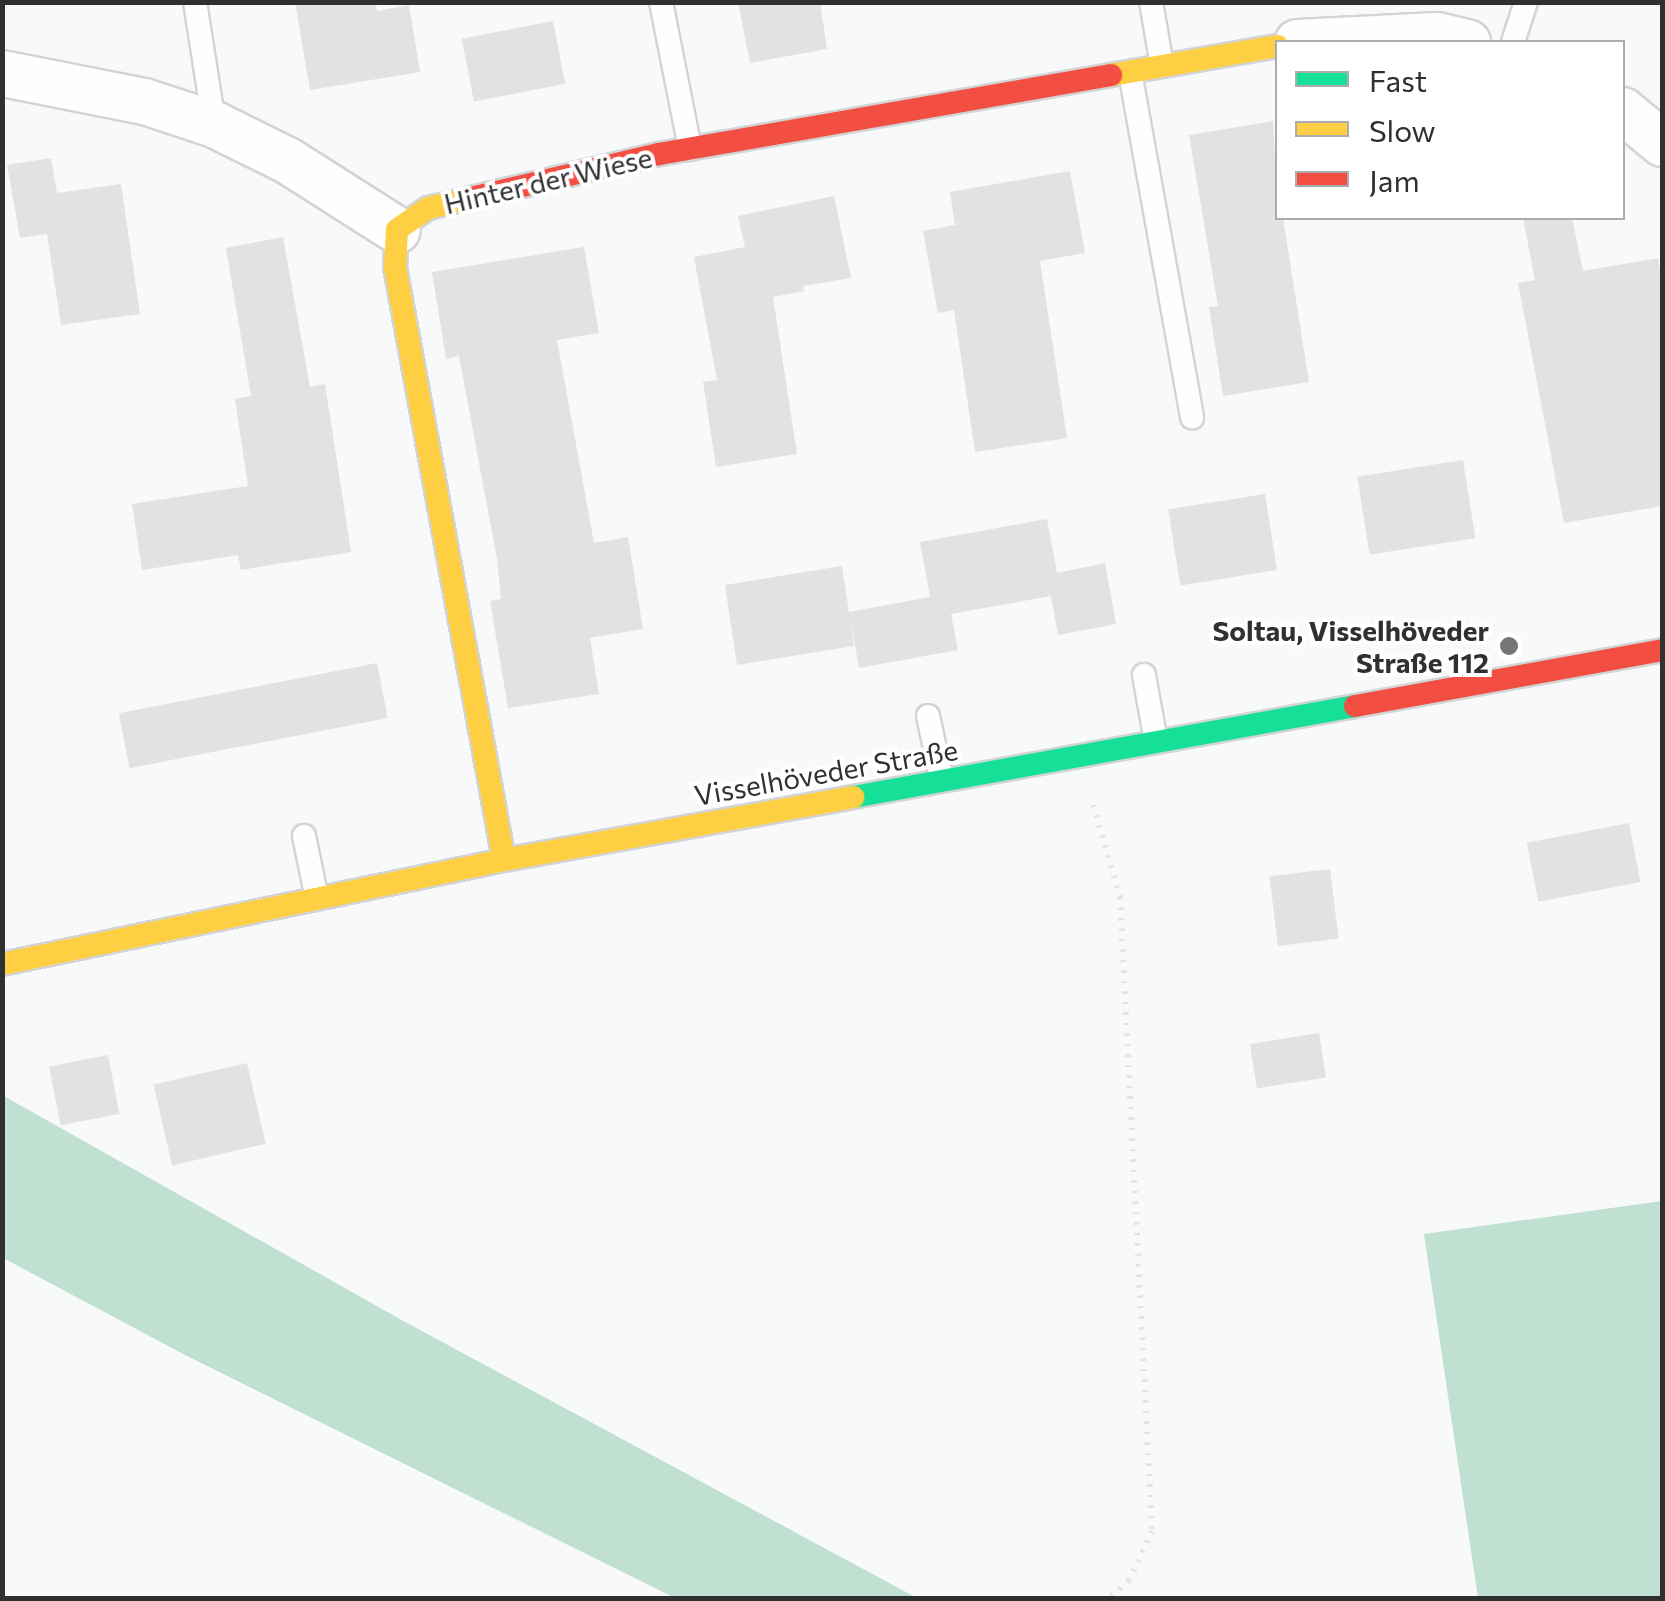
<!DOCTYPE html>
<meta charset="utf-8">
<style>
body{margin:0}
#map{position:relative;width:1665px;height:1601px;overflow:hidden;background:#f7f9fb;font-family:Commissioner,sans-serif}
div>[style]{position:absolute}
.forest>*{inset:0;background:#c0e0d1}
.building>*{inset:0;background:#e0e2e3;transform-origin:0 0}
.path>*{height:6px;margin-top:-3px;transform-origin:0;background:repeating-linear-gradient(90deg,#e3e4e4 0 2.5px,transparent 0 10.5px)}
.roads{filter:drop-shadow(2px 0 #d2d4d6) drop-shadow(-2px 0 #d2d4d6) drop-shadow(0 2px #d2d4d6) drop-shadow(0 -2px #d2d4d6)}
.lane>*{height:22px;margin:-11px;padding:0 11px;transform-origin:11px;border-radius:11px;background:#fefefe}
.street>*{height:45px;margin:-22.5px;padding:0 22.5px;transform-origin:22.5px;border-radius:22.5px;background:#fefefe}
.fast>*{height:22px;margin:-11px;padding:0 11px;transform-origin:11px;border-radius:11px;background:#16e098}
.slow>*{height:22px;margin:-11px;padding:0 11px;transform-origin:11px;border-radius:11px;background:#ffcf43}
.jam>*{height:22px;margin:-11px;padding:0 11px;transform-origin:11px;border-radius:11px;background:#f24e42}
.dots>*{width:28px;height:28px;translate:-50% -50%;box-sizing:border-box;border:5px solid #fff;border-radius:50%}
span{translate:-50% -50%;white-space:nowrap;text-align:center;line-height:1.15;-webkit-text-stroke:8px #fff;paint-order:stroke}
.street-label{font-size:28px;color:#2e3032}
.poi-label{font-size:28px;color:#2e3032;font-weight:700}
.right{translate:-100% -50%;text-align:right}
.frame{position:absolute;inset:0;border:5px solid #2e3032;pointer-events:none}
.legend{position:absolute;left:1275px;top:40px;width:350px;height:180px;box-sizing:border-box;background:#fff;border:2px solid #abacad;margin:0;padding:12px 18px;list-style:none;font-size:30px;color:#2e3032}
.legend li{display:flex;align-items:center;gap:20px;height:50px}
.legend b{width:50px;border:2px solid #abacad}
</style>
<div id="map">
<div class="forest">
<i style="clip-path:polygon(2px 1095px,407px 1323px,917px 1598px,675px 1598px,185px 1355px,3px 1258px)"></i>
<i style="clip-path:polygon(1662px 1201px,1662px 1598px,1478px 1598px,1424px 1234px)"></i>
</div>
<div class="building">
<i style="clip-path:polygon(295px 2px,376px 2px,377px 11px,409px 5px,420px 72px,310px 90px)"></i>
<i style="clip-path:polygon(738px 2px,820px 2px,827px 49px,750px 63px)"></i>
<i style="left:553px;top:21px;width:64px;height:93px;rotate:79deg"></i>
<i style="clip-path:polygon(1273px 121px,1278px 218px,1283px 218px,1309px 382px,1223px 396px,1209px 307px,1218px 306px,1189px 135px)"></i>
<i style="clip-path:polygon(51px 158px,57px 193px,121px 184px,140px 314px,61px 325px,47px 234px,20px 238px,7px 165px)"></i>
<i style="clip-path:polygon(1070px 171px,1085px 253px,1040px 261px,1067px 438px,975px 452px,954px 310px,938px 313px,923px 231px,955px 225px,950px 192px)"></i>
<i style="clip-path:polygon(834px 196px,851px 278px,803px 286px,804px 291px,773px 297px,797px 454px,716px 467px,703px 382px,717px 380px,694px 257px,745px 247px,738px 216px)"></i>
<i style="clip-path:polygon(1523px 218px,1572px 218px,1583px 271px,1658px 258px,1662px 281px,1662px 506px,1564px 523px,1518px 283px,1535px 280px)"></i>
<i style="clip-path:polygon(283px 237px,310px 387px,325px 384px,351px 552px,241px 570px,238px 555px,142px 570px,132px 504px,248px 486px,235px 399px,251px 396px,226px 248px)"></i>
<i style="clip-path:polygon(584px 247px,599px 333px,557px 340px,594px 543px,628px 537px,643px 629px,590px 638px,599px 694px,508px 708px,490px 601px,501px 599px,497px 559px,459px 356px,446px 359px,432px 272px)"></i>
<i style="left:1463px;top:460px;width:79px;height:107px;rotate:81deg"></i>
<i style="left:1265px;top:494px;width:77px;height:98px;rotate:81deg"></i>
<i style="clip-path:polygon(1047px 519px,1057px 573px,1105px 563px,1116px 624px,1058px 635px,1051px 596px,951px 614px,958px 650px,859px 668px,850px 618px,854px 646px,737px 665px,725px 585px,842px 566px,849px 612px,930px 597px,920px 542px)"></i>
<i style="left:377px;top:663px;width:56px;height:263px;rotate:79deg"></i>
<i style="left:1629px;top:823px;width:60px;height:104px;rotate:79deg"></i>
<i style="left:1330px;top:869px;width:70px;height:61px;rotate:83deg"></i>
<i style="left:1319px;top:1033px;width:45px;height:70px;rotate:81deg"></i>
<i style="left:108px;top:1055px;width:60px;height:60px;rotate:79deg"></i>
<i style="left:247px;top:1063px;width:83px;height:96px;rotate:77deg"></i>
</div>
<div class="path">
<i style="left:1093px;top:805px;width:96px;rotate:73.6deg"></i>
<i style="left:1120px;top:897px;width:635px;rotate:87.11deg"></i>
<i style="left:1152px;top:1531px;width:55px;rotate:114.7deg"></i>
<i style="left:1129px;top:1581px;width:26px;rotate:140deg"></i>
</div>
<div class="roads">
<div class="lane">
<i style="left:195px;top:2px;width:123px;rotate:81.1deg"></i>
<i style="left:661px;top:2px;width:150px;rotate:78.8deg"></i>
<i style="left:1151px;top:2px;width:65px;rotate:80.2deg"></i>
<i style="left:1513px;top:42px;width:42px;rotate:-72deg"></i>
<i style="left:1130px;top:72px;width:351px;rotate:79.8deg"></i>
<i style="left:1144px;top:675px;width:68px;rotate:79.8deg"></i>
<i style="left:928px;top:716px;width:66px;rotate:77.8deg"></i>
<i style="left:304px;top:836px;width:64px;rotate:78.3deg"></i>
</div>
<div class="street">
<i style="left:1297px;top:42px;width:139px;rotate:-2.9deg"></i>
<i style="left:1436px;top:35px;width:32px;rotate:13deg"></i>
<i style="left:2px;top:73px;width:145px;rotate:11.2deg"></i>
<i style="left:144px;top:101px;width:74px;rotate:18.2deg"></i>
<i style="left:214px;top:124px;width:81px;rotate:26.3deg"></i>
<i style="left:287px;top:160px;width:130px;rotate:32.5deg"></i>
<i style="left:1622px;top:110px;width:52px;rotate:39.5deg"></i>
</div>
<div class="fast">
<i style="left:853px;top:797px;width:510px;rotate:-10.27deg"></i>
</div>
<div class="slow">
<i style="left:1111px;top:75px;width:169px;rotate:-9.9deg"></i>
<i style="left:471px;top:198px;width:44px;rotate:166.9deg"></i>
<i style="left:428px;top:208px;width:38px;rotate:145deg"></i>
<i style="left:397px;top:230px;width:37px;rotate:93deg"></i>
<i style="left:395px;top:267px;width:603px;rotate:79.58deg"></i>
<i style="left:2px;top:964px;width:513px;rotate:-11.7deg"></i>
<i style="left:504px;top:860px;width:355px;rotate:-10.2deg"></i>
</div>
<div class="jam">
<i style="left:471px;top:198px;width:193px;rotate:-13.2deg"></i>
<i style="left:659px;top:154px;width:459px;rotate:-9.9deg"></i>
<i style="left:1355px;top:706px;width:312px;rotate:-10.3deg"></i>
</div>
</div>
<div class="dots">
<i style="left:1509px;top:646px;background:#747678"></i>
</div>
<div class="street-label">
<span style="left:548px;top:180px;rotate:-13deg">Hinter der Wiese</span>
<span style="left:826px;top:772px;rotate:-10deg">Visselhöveder Straße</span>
</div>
<div class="poi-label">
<span class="right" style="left:1489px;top:646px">Soltau, Visselhöveder<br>Straße 112</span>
</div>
<div class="frame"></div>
<ul class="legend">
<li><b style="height:12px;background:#16e098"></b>Fast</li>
<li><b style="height:12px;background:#ffcf43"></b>Slow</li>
<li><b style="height:12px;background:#f24e42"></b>Jam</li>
</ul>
</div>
